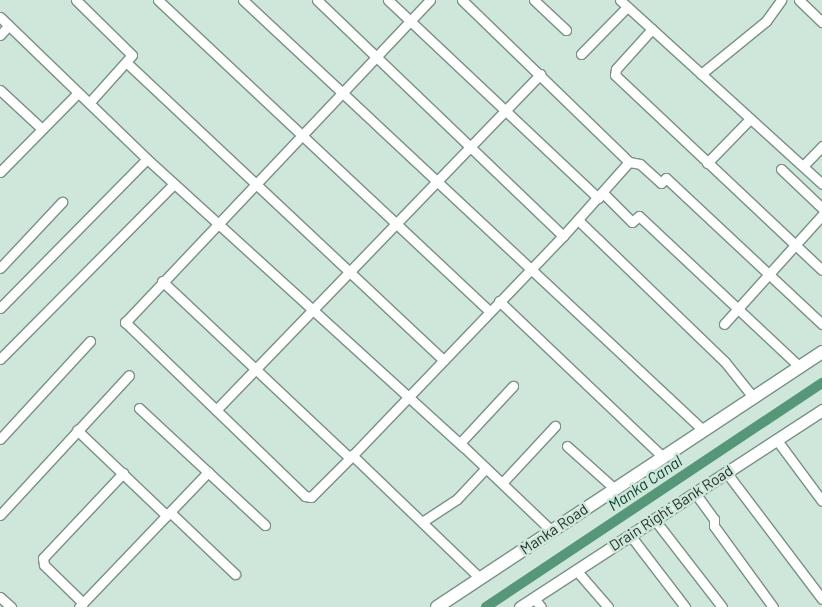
<!DOCTYPE html>
<style>
body{margin:0}
#map{position:relative;width:822px;height:607px;overflow:hidden;background:#cee7da;font-family:Barlow,sans-serif}
div>[style]{position:absolute}
.canal>*{height:10px;margin:-5px;padding:0 5px;transform-origin:5px;border-radius:5px;background:#569679}
.roads{filter:drop-shadow(1px 0 #7a9186) drop-shadow(-1px 0 #7a9186) drop-shadow(0 1px #7a9186) drop-shadow(0 -1px #7a9186)}
.minor>*{height:9px;margin:-4.5px;padding:0 4.5px;transform-origin:4.5px;border-radius:4.5px;background:#fff}
.tertiary>*{height:11px;margin:-5.5px;padding:0 5.5px;transform-origin:5.5px;border-radius:5.5px;background:#fff}
.secondary>*{height:12px;margin:-6px;padding:0 6px;transform-origin:6px;border-radius:6px;background:#fff}
span{translate:-50% -50%;white-space:nowrap;text-align:center;line-height:1.15;-webkit-text-stroke:5px #cee7da;paint-order:stroke}
.street-label{font-size:15px;color:#1f2924}
.water-label{font-size:16px;color:#063f2b;font-style:italic}
</style>
<div id="map">
<div class="canal">
<i style="left:486px;top:607px;width:404px;rotate:-33.7deg"></i>
</div>
<div class="roads">
<div class="minor">
<i style="left:76px;top:0;width:78px;rotate:44.5deg"></i>
<i style="left:132px;top:55px;width:64px;rotate:131.9deg"></i>
<i style="left:158px;top:0;width:454px;rotate:43.2deg"></i>
<i style="left:243px;top:0;width:630px;rotate:43.07deg"></i>
<i style="left:317px;top:0;width:341px;rotate:43.8deg"></i>
<i style="left:388px;top:0;width:289px;rotate:43.3deg"></i>
<i style="left:430px;top:0;width:444px;rotate:133.4deg"></i>
<i style="left:125px;top:322px;width:250px;rotate:44deg"></i>
<i style="left:305px;top:496px;width:6px;rotate:9deg"></i>
<i style="left:311px;top:497px;width:55px;rotate:-45deg"></i>
<i style="left:350px;top:458px;width:308px;rotate:-46.2deg"></i>
<i style="left:563px;top:236px;width:99px;rotate:-48.3deg"></i>
<i style="left:462px;top:0;width:233px;rotate:44.1deg"></i>
<i style="left:629px;top:162px;width:11px;rotate:10deg"></i>
<i style="left:640px;top:164px;width:28px;rotate:42deg"></i>
<i style="left:661px;top:183px;width:7px;rotate:-45deg"></i>
<i style="left:666px;top:178px;width:214px;rotate:43.1deg"></i>
<i style="left:534px;top:0;width:44px;rotate:43.2deg"></i>
<i style="left:620px;top:0;width:273px;rotate:42.3deg"></i>
<i style="left:799px;top:0;width:32px;rotate:44deg"></i>
<i style="left:0;top:17px;width:204px;rotate:44deg"></i>
<i style="left:147px;top:159px;width:428px;rotate:42.3deg"></i>
<i style="left:464px;top:447px;width:122px;rotate:43.7deg"></i>
<i style="left:652px;top:29px;width:54px;rotate:132deg"></i>
<i style="left:616px;top:69px;width:6px;rotate:99deg"></i>
<i style="left:615px;top:75px;width:284px;rotate:43.3deg"></i>
<i style="left:0;top:35px;width:13px;rotate:-48deg"></i>
<i style="left:581px;top:54px;width:66px;rotate:-45.6deg"></i>
<i style="left:127px;top:63px;width:434px;rotate:43.2deg"></i>
<i style="left:701px;top:74px;width:84px;rotate:-39.2deg"></i>
<i style="left:766px;top:21px;width:26px;rotate:-54deg"></i>
<i style="left:0;top:90px;width:57px;rotate:42.9deg"></i>
<i style="left:707px;top:163px;width:62px;rotate:-45.7deg"></i>
<i style="left:803px;top:166px;width:28px;rotate:-46deg"></i>
<i style="left:781px;top:169px;width:57px;rotate:43.6deg"></i>
<i style="left:0;top:172px;width:111px;rotate:-45.4deg"></i>
<i style="left:603px;top:193px;width:41px;rotate:45deg"></i>
<i style="left:632px;top:222px;width:9px;rotate:-41deg"></i>
<i style="left:639px;top:216px;width:221px;rotate:43.2deg"></i>
<i style="left:578px;top:220px;width:204px;rotate:44deg"></i>
<i style="left:725px;top:362px;width:45px;rotate:51.3deg"></i>
<i style="left:0;top:268px;width:91px;rotate:-46.8deg"></i>
<i style="left:162px;top:281px;width:258px;rotate:43.3deg"></i>
<i style="left:499px;top:301px;width:226px;rotate:43.6deg"></i>
<i style="left:0;top:308px;width:209px;rotate:-45.4deg"></i>
<i style="left:724px;top:324px;width:147px;rotate:-48deg"></i>
<i style="left:0;top:359px;width:247px;rotate:-45.2deg"></i>
<i style="left:139px;top:408px;width:172px;rotate:42.9deg"></i>
<i style="left:216px;top:410px;width:467px;rotate:-46deg"></i>
<i style="left:77px;top:430px;width:124px;rotate:43.7deg"></i>
<i style="left:0;top:439px;width:133px;rotate:-47.4deg"></i>
<i style="left:776px;top:439px;width:77px;rotate:53.4deg"></i>
<i style="left:460px;top:443px;width:78px;rotate:-47.1deg"></i>
<i style="left:567px;top:446px;width:64px;rotate:41.9deg"></i>
<i style="left:352px;top:455px;width:178px;rotate:43.9deg"></i>
<i style="left:726px;top:472px;width:159px;rotate:52.9deg"></i>
<i style="left:502px;top:483px;width:78px;rotate:-47.1deg"></i>
<i style="left:695px;top:493px;width:32px;rotate:54deg"></i>
<i style="left:714px;top:519px;width:7px;rotate:90deg"></i>
<i style="left:714px;top:526px;width:100px;rotate:53.9deg"></i>
<i style="left:170px;top:512px;width:90px;rotate:43.6deg"></i>
<i style="left:0;top:515px;width:190px;rotate:-47.3deg"></i>
<i style="left:654px;top:519px;width:111px;rotate:52.3deg"></i>
<i style="left:422px;top:522px;width:42px;rotate:-33.3deg"></i>
<i style="left:457px;top:499px;width:42px;rotate:-46.9deg"></i>
<i style="left:630px;top:535px;width:91px;rotate:52.6deg"></i>
<i style="left:576px;top:570px;width:49px;rotate:49.1deg"></i>
<i style="left:0;top:597px;width:15px;rotate:42deg"></i>
<i style="left:534px;top:598px;width:11px;rotate:52deg"></i>
<i style="left:83px;top:603px;width:54px;rotate:-135.7deg"></i>
<i style="left:44px;top:565px;width:7px;rotate:-98deg"></i>
<i style="left:43px;top:558px;width:117px;rotate:-46.7deg"></i>
<i style="left:79px;top:607px;width:187px;rotate:-46.3deg"></i>
</div>
<div class="tertiary">
<i style="left:520px;top:607px;width:361px;rotate:-33.1deg"></i>
</div>
<div class="secondary">
<i style="left:437px;top:607px;width:462px;rotate:-33.5deg"></i>
</div>
</div>
<div class="street-label">
<span style="left:671px;top:508px;rotate:-33deg">Drain Right Bank Road</span>
<span style="left:554px;top:529px;rotate:-34deg">Manka Road</span>
</div>
<div class="water-label">
<span style="left:645px;top:483px;rotate:-34deg">Manka Canal</span>
</div>
</div>
